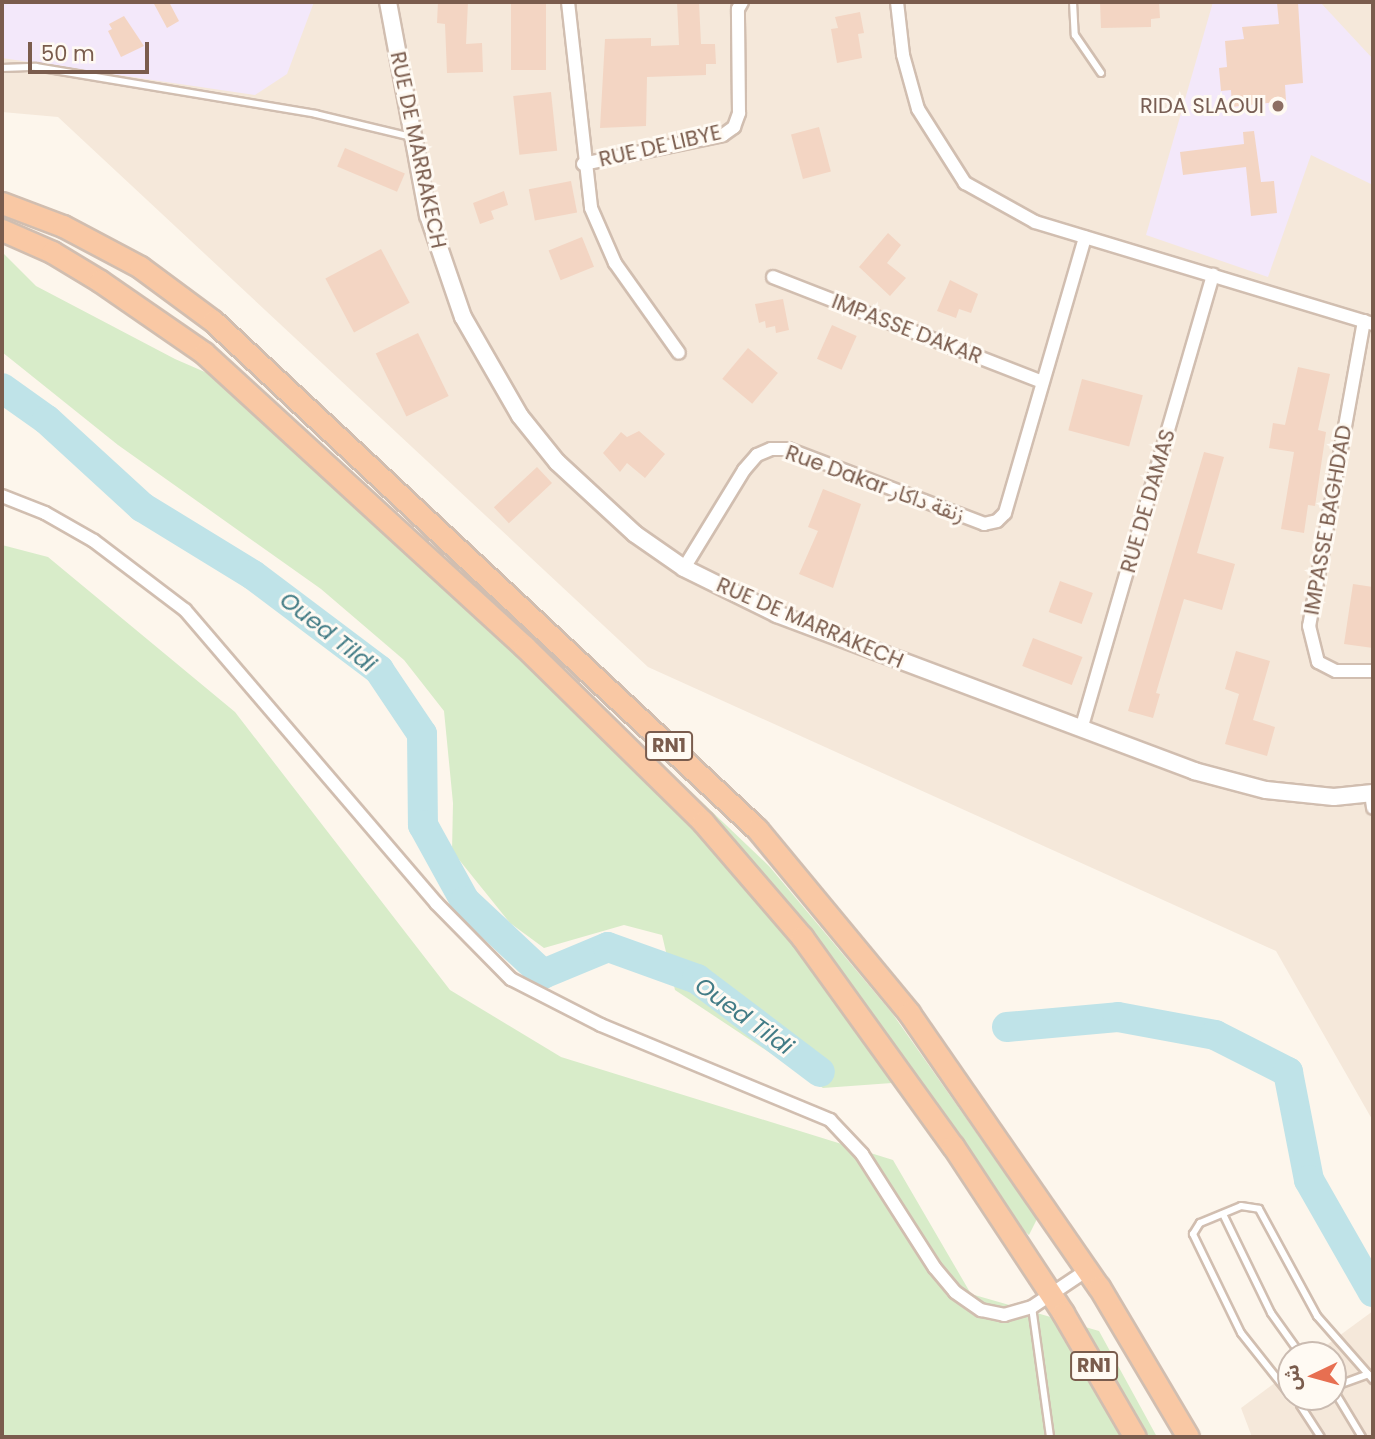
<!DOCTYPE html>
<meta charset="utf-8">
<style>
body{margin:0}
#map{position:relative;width:1375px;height:1439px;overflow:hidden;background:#fdf6ec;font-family:Poppins,"Noto Sans Arabic",sans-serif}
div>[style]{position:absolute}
.residential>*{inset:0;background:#f5e8da}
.education>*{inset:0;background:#f3e8fa}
.green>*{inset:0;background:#d8ecc9}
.river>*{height:30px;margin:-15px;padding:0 15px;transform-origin:15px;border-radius:15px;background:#bfe3e8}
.building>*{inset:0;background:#f3d5c3;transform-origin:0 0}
.roads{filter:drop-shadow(2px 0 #d1beb0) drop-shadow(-2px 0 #d1beb0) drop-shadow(0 2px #d1beb0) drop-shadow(0 -2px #d1beb0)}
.service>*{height:6px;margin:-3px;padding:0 3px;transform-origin:3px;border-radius:3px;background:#fff}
.minor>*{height:12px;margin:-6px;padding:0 6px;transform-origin:6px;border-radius:6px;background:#fff}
.tertiary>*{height:16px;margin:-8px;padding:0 8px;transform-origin:8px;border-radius:8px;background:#fff}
.trunk>*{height:21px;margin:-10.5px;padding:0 10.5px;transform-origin:10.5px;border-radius:10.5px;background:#f9c8a4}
.dots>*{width:19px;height:19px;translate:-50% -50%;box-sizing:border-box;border:4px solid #fffaf3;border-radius:50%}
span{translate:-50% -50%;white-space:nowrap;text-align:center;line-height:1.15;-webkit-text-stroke:6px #fffaf3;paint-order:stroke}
.shield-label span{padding:2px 5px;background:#fffaf3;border:2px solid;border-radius:5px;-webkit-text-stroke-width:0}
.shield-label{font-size:19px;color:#7a5c4d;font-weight:700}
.education-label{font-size:21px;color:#785e54}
.right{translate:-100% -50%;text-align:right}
.street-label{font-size:21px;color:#7a5c4d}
.water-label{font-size:23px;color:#437c86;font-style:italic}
.frame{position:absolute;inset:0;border:4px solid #7a5c4d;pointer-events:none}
.north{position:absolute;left:1277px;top:1341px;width:70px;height:70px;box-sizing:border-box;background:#fffaf3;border:2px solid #cabbb1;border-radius:50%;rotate:265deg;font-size:19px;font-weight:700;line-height:28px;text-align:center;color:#7a5c4d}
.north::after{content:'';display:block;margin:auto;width:24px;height:32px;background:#e76f51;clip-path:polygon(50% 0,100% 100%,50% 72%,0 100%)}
.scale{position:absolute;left:28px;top:42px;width:121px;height:32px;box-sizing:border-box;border:4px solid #7a5c4d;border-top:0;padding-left:9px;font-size:21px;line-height:24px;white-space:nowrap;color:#7a5c4d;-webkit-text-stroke:5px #fffaf3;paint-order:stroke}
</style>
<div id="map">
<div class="residential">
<i style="clip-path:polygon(2px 2px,1373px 2px,1373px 1121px,1276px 951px,648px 667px,58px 117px,2px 112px)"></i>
<i style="clip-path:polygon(1373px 1311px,1373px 1437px,1252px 1437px,1241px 1408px,1291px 1371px,1291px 1397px,1333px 1397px,1333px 1355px,1313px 1355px)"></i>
</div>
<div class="education">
<i style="clip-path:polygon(2px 2px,314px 2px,287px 74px,255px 95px,2px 58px)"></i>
<i style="clip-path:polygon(1213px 2px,1320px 2px,1373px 59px,1373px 185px,1311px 155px,1268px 277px,1146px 235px)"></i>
</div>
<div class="green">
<i style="clip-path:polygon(2px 252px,36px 286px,175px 359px,258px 395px,424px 537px,769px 866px,892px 1013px,1037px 1219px,1029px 1235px,1014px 1223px,892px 1083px,823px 1088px,675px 990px,662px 935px,624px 925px,544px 948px,510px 923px,452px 851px,453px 803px,444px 711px,404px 660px,321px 589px,118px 445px,2px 352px)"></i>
<i style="clip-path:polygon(2px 545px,48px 557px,235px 712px,450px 990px,561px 1057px,893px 1160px,971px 1294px,1099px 1331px,1157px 1437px,2px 1437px)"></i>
</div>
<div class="river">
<i style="left:2px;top:388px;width:55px;rotate:35.4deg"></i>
<i style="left:47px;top:420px;width:129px;rotate:42.5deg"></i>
<i style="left:142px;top:507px;width:130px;rotate:31.5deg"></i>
<i style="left:253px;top:575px;width:158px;rotate:37deg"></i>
<i style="left:379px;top:670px;width:77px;rotate:56.1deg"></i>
<i style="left:422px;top:734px;width:91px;rotate:89.4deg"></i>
<i style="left:423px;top:825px;width:87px;rotate:61.1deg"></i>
<i style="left:465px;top:901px;width:107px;rotate:43.1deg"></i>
<i style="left:543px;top:974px;width:70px;rotate:-22.6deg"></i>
<i style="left:608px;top:947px;width:95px;rotate:19.8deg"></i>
<i style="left:697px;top:979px;width:154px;rotate:37.1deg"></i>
<i style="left:1007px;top:1027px;width:111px;rotate:-5.1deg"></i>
<i style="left:1118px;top:1017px;width:99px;rotate:10.5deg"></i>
<i style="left:1215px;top:1035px;width:82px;rotate:26.9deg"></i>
<i style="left:1288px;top:1072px;width:110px;rotate:79deg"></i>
<i style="left:1309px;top:1180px;width:129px;rotate:60.3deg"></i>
</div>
<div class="building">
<i style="clip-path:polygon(153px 2px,169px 2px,179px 21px,167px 28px)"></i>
<i style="clip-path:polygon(438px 2px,468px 2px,466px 44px,482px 43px,483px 72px,447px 73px,445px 24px,437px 23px)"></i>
<i style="left:511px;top:2px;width:35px;height:68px"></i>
<i style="clip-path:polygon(677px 2px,699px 2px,701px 44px,715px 44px,716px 64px,706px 64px,706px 75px,647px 77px,646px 126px,600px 128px,605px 39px,651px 38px,651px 46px,679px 45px)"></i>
<i style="clip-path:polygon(1100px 2px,1159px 2px,1160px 18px,1151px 19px,1151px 27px,1101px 28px)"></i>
<i style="clip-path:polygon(1298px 2px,1303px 83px,1285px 85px,1286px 101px,1232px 107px,1231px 90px,1221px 91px,1219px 68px,1227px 67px,1225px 41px,1244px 39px,1242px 27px,1279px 24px,1277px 3px)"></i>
<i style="clip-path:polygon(860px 12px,864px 33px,858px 34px,862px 58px,837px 63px,831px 29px,838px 28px,835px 17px)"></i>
<i style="clip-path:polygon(124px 16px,144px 46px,121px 57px,108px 31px,112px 29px,109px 24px)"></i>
<i style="left:551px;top:92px;width:59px;height:38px;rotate:84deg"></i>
<i style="left:819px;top:127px;width:46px;height:29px;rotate:75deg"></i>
<i style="clip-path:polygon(1254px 131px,1261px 182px,1274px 181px,1277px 213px,1251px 216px,1246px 167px,1183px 175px,1180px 152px,1244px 144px,1243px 132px)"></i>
<i style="left:345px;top:148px;width:65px;height:20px;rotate:23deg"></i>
<i style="left:571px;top:181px;width:32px;height:43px;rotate:79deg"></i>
<i style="clip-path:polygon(504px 191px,508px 205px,491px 211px,494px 219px,480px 224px,473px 203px)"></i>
<i style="clip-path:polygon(888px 233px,901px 245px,887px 263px,906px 278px,890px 296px,859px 267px)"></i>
<i style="left:582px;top:237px;width:32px;height:36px;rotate:68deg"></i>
<i style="left:381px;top:249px;width:61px;height:63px;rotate:62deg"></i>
<i style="clip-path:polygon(950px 280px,978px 294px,971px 313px,959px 309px,956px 318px,937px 311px)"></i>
<i style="clip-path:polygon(783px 299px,789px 330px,776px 333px,775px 326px,766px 328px,765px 321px,759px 323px,755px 304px)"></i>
<i style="left:832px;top:325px;width:27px;height:37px;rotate:24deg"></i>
<i style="left:418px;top:333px;width:70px;height:47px;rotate:64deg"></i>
<i style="left:748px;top:348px;width:39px;height:40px;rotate:40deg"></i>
<i style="clip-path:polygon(1298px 367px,1330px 374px,1318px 430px,1326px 432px,1315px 506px,1308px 505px,1304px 533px,1281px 529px,1294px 452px,1269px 448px,1273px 423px,1285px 425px)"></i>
<i style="left:1082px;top:379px;width:63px;height:53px;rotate:15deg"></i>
<i style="clip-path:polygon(639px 431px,665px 454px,645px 478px,627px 463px,620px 472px,603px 453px,621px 432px,627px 437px)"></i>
<i style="clip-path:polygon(1204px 452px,1224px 457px,1197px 553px,1235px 564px,1222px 610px,1184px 599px,1156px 693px,1160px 694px,1153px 718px,1128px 711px)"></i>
<i style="left:537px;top:467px;width:22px;height:59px;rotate:47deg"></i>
<i style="clip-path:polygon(823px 489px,861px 504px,833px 588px,799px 574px,818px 531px,808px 527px)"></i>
<i style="left:1060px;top:581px;width:35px;height:33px;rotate:20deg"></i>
<i style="clip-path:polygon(1353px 584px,1373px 587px,1373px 648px,1344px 644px)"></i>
<i style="left:1033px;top:638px;width:53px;height:30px;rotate:21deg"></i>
<i style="clip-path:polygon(1236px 651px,1270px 661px,1253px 720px,1275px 727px,1267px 756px,1225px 744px,1239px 694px,1225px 689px)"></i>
</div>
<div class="roads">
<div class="service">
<i style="left:1073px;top:2px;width:33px;rotate:87deg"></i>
<i style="left:1075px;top:35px;width:46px;rotate:55.6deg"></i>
<i style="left:2px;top:68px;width:34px;rotate:-2deg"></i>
<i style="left:36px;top:67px;width:284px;rotate:9.5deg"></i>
<i style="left:316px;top:114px;width:99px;rotate:13.5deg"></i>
<i style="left:1223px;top:1214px;width:110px;rotate:64.1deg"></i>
<i style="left:1271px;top:1313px;width:52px;rotate:54.5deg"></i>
<i style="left:1032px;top:1307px;width:131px;rotate:82.1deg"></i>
<i style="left:1333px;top:1387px;width:37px;rotate:-20deg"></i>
<i style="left:1368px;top:1374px;width:8px;rotate:50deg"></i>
<i style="left:1333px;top:1389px;width:56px;rotate:58.9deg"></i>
<i style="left:1291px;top:1396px;width:80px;rotate:-128.4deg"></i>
<i style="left:1241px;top:1333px;width:110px;rotate:-115.9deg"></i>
<i style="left:1193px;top:1234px;width:13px;rotate:-58deg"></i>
<i style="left:1200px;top:1223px;width:44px;rotate:-22.5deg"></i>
<i style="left:1241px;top:1206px;width:18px;rotate:9deg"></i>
<i style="left:1259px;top:1209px;width:122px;rotate:61.5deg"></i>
<i style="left:1317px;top:1316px;width:77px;rotate:48.7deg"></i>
<i style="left:1313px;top:1397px;width:15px;rotate:148deg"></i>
<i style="left:1300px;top:1405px;width:38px;rotate:57deg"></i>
</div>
<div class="minor">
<i style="left:568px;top:2px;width:207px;rotate:83.6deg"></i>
<i style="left:591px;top:208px;width:60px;rotate:66.4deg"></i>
<i style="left:615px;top:263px;width:110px;rotate:54.6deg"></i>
<i style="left:897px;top:2px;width:53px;rotate:83.5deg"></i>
<i style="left:903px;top:55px;width:56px;rotate:74.5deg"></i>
<i style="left:918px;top:109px;width:88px;rotate:57.6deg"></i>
<i style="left:965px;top:183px;width:80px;rotate:29.1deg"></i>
<i style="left:1035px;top:222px;width:353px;rotate:16.8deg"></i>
<i style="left:583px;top:164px;width:143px;rotate:-11.7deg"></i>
<i style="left:723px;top:135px;width:14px;rotate:-36deg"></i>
<i style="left:734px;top:127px;width:15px;rotate:-70deg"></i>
<i style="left:739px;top:113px;width:104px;rotate:-90.6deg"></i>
<i style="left:738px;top:9px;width:8px;rotate:-60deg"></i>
<i style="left:773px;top:277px;width:289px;rotate:21.3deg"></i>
<i style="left:1364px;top:321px;width:310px;rotate:100.2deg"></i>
<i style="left:1309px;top:626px;width:37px;rotate:76deg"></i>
<i style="left:1318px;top:662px;width:20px;rotate:27deg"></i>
<i style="left:1336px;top:671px;width:37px"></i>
<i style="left:2px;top:496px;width:46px;rotate:21.6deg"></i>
<i style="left:45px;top:513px;width:56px;rotate:29.7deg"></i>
<i style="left:94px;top:541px;width:114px;rotate:37.2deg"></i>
<i style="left:185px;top:610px;width:386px;rotate:49.4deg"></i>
<i style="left:436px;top:903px;width:107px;rotate:45.4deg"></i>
<i style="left:511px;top:979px;width:101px;rotate:27.1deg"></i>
<i style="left:601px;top:1025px;width:248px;rotate:22.5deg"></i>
<i style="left:830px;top:1120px;width:47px;rotate:46.7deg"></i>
<i style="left:862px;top:1154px;width:135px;rotate:57.4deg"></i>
<i style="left:935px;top:1268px;width:31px;rotate:50deg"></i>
<i style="left:955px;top:1292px;width:32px;rotate:35deg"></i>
<i style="left:981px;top:1310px;width:24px;rotate:12deg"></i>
<i style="left:1004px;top:1315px;width:29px;rotate:-16deg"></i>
<i style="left:1032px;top:1307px;width:66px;rotate:-33.9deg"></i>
<i style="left:684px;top:568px;width:115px;rotate:-58.5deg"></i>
<i style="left:744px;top:470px;width:20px;rotate:-49deg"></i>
<i style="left:757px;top:455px;width:15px;rotate:-23deg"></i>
<i style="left:771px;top:449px;width:17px"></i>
<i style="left:788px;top:449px;width:210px;rotate:20.9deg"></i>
<i style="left:984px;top:524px;width:13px;rotate:-13deg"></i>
<i style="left:997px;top:521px;width:11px;rotate:-45deg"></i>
<i style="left:1005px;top:513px;width:287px;rotate:-73.8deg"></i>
<i style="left:1082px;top:726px;width:470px;rotate:-73.8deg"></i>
<i style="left:1371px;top:793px;width:15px;rotate:82deg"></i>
</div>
<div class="tertiary">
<i style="left:388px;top:2px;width:217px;rotate:79.4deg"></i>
<i style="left:428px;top:215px;width:108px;rotate:71.1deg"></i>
<i style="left:463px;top:317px;width:114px;rotate:60.1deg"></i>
<i style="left:520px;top:416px;width:59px;rotate:51.2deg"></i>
<i style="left:557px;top:462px;width:106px;rotate:42.7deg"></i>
<i style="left:635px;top:534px;width:60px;rotate:34.8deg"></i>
<i style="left:684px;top:568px;width:104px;rotate:26.3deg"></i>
<i style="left:777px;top:614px;width:446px;rotate:20.6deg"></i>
<i style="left:1194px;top:771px;width:74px;rotate:14.8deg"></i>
<i style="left:1266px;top:790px;width:68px;rotate:5.9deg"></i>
<i style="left:1334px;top:797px;width:39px;rotate:-6deg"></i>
</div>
<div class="trunk">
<i style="left:2px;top:203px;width:65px;rotate:20.7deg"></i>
<i style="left:63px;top:226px;width:87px;rotate:28deg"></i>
<i style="left:140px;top:267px;width:91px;rotate:36.5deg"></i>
<i style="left:213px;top:321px;width:744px;rotate:43.04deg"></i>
<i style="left:757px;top:829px;width:239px;rotate:50.4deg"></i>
<i style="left:909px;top:1013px;width:333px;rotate:55.3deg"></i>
<i style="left:1099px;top:1287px;width:174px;rotate:59.3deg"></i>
<i style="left:2px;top:230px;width:55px;rotate:23.7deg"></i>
<i style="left:52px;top:252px;width:56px;rotate:31.1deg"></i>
<i style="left:100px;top:281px;width:126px;rotate:34.7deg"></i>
<i style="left:204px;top:353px;width:434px;rotate:42.5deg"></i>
<i style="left:524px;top:646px;width:251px;rotate:44.5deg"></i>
<i style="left:703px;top:822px;width:152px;rotate:49.3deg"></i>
<i style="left:802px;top:937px;width:258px;rotate:54.2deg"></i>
<i style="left:953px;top:1146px;width:200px;rotate:56.6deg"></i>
<i style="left:1063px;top:1313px;width:143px;rotate:59.9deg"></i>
</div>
</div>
<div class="dots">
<i style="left:1278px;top:106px;background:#8d6e63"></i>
</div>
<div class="shield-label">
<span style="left:669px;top:746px">RN1</span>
<span style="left:1094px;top:1366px">RN1</span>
</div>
<div class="education-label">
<span class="right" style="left:1264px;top:106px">RIDA SLAOUI</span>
</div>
<div class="street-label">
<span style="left:660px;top:146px;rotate:-13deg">RUE DE LIBYE</span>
<span style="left:418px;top:150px;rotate:78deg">RUE DE MARRAKECH</span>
<span style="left:907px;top:329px;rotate:21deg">IMPASSE DAKAR</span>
<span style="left:875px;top:484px;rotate:20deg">Rue Dakar زنقة داكار</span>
<span style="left:1148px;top:501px;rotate:-74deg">RUE DE DAMAS</span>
<span style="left:1328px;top:520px;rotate:-80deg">IMPASSE BAGHDAD</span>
<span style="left:810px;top:623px;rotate:23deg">RUE DE MARRAKECH</span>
</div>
<div class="water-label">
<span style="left:328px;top:632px;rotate:38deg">Oued Tildi</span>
<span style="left:744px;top:1016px;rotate:36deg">Oued Tildi</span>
</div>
<div class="frame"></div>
<div class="north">ش</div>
<div class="scale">50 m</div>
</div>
